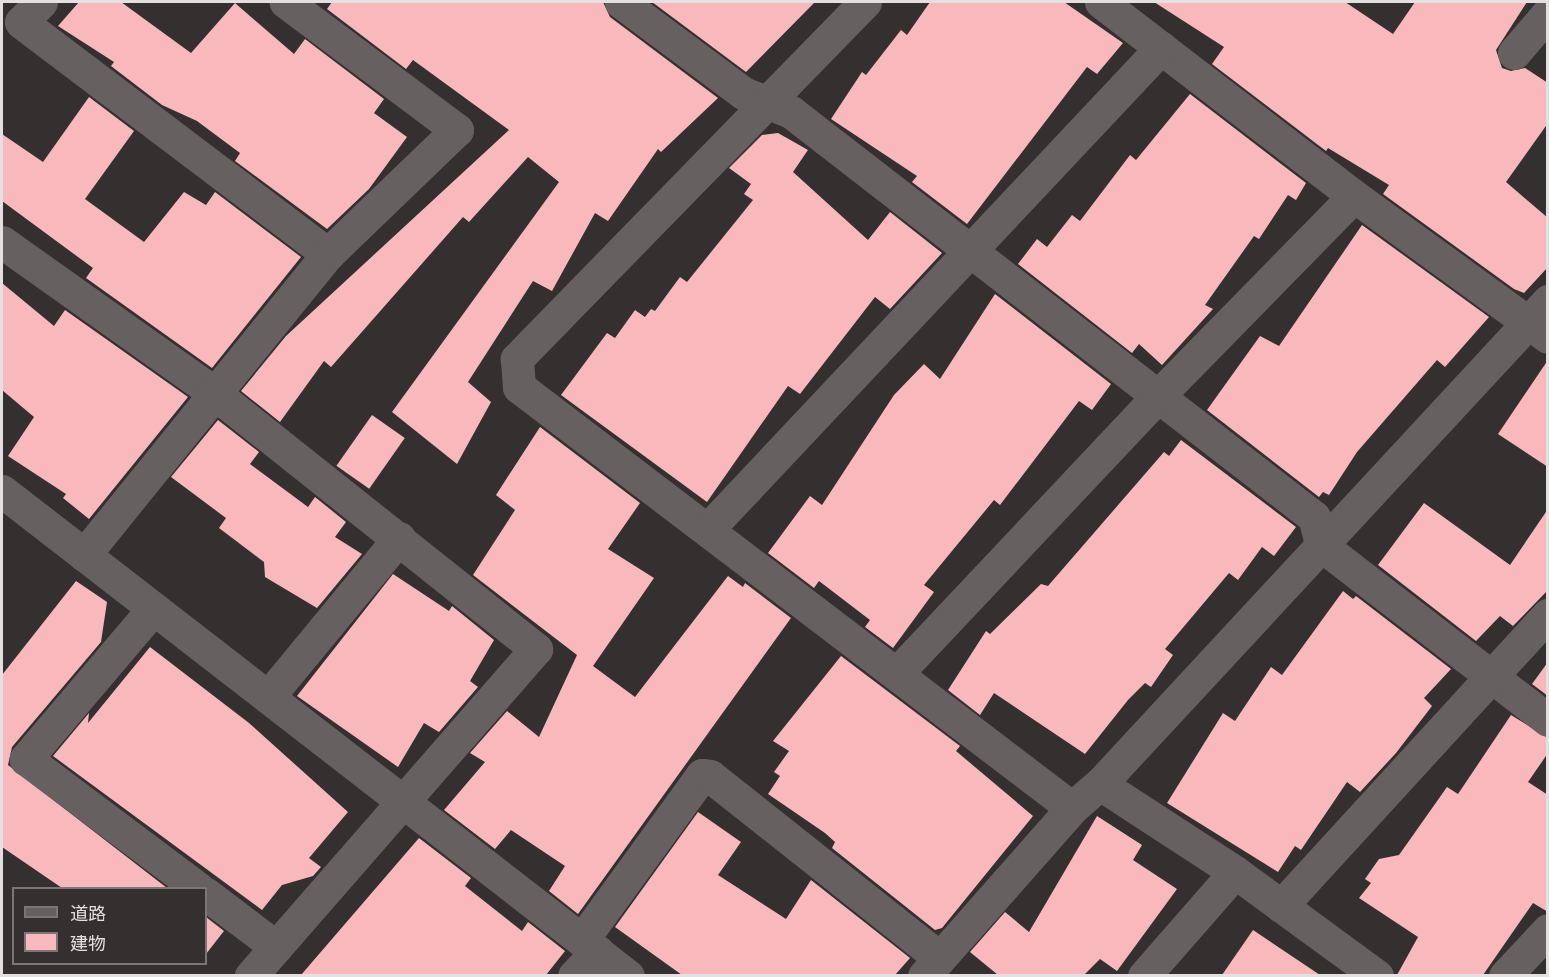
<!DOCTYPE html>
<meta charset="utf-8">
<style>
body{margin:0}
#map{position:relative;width:1549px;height:977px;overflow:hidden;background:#353030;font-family:"Roboto Serif","Noto Sans JP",serif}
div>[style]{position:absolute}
.building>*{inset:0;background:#f8b8bc;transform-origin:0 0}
.minor>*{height:33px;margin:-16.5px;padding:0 16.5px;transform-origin:16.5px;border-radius:16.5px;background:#666060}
span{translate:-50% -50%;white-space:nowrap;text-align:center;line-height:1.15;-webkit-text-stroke:6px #353030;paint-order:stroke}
.frame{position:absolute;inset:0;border:3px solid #e4e0e1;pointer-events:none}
.legend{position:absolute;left:12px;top:887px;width:195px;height:78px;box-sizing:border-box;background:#353030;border:2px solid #7b7677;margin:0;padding:8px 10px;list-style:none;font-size:18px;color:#e4e0e1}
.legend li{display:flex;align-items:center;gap:12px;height:30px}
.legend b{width:30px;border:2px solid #7b7677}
</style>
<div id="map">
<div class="building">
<i style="clip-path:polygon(79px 2px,121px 2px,191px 53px,235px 3px,294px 54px,305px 39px,384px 99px,374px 113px,407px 137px,369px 189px,327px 229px,235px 161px,240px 153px,197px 121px,162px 105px,111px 66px,114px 62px,58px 26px)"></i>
<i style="clip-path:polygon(332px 2px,603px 2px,610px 17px,718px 98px,661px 152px,658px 149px,608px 221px,595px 213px,552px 291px,533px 281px,468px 382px,491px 402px,457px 464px,392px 412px,559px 182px,528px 157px,469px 222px,463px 217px,331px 367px,324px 361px,280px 422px,241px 391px,286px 336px,509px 130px,413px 60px,406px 69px,327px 9px)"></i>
<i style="clip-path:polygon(652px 2px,815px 2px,746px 72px)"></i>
<i style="clip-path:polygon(930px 2px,1064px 2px,1123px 43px,1097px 74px,1087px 67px,967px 224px,912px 182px,917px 176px,831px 119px,862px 72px,866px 75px,901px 30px,907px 35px)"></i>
<i style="clip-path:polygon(1154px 2px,1345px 2px,1393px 34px,1415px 2px,1527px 2px,1496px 50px,1502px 68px,1511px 71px,1525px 68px,1548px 83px,1548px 123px,1506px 182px,1548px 218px,1548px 267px,1524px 293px,1514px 289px,1383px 194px,1389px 185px,1328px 148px,1326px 151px,1212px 64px,1224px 47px)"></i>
<i style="clip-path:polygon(1190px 94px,1306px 183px,1296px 200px,1288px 195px,1259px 239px,1254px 236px,1205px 305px,1213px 309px,1162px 365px,1139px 344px,1132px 353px,1018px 264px,1037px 239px,1047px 247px,1072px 215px,1080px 221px,1130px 155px,1136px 160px)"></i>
<i style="clip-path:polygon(89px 97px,134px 131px,85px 199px,144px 242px,184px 192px,206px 205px,215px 192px,301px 257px,212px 368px,86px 278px,93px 268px,2px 201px,2px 134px,43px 162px)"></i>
<i style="clip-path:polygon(778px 133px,808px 150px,793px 172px,868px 240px,890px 212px,942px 253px,890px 309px,875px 297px,800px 394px,788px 386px,707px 502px,561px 395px,607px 333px,615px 338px,635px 310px,645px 317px,651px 309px,655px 311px,680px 277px,687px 282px,753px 200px,744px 194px,751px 184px,729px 168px,762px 135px)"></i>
<i style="clip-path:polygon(1362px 225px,1489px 317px,1445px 367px,1437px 360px,1357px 452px,1329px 495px,1323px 492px,1319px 497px,1207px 410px,1260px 336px,1279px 346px)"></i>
<i style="clip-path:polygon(2px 283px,54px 326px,65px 310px,188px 397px,89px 519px,63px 498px,66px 494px,8px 456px,34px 417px,2px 390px)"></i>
<i style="clip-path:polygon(995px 294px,1111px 384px,1092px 410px,1079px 401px,1000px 505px,994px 500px,924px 585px,934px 592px,893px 648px,865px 627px,870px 620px,819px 581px,814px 588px,768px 553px,810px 496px,822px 505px,894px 395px,924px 364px,940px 379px)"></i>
<i style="clip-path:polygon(1548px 360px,1548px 467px,1498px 434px)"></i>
<i style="left:372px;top:415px;width:40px;height:62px;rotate:35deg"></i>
<i style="clip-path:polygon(218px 420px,259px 452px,250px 464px,308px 507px,315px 497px,346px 522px,335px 537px,362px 554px,317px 608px,265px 577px,264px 562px,219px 528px,226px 518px,171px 477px)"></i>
<i style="clip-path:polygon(540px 427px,640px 503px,608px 549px,654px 578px,593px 666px,635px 697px,728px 576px,743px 587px,745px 583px,791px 618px,578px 914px,549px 891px,565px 866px,511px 830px,495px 849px,444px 810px,485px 762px,470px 753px,507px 711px,539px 737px,577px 655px,473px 575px,515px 510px,496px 495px)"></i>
<i style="clip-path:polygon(1181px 440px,1296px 527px,1274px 556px,1262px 547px,1238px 580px,1229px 573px,1165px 649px,1173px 655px,1151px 687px,1145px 683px,1128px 700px,1085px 754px,994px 693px,980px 715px,948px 690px,986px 631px,990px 634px,1041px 584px,1048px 586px,1164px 452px,1169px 456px)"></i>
<i style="clip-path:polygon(1424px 503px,1510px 565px,1548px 509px,1548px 590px,1513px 626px,1500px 616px,1476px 641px,1378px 565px)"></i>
<i style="clip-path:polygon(393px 574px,449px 611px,452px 606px,494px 640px,470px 681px,478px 687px,439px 732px,424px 723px,398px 767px,297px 696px)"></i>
<i style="clip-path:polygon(76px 581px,107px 602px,101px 642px,12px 747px,8px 765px,167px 888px,62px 888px,2px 847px,2px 675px)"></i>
<i style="clip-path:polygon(1343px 591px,1353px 599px,1356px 596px,1451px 669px,1424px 698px,1432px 706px,1396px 753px,1360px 792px,1347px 782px,1301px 850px,1295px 846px,1278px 872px,1167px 803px,1223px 713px,1235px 721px,1271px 667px,1282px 675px)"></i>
<i style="clip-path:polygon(150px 647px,249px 723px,348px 812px,309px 858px,321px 867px,313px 876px,282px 885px,262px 910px,53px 756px,89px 713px,88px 723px)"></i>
<i style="clip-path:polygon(841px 656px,960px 746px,956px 751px,1033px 816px,942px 928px,935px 930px,832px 848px,835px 842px,825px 833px,768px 794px,780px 776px,774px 772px,789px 751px,773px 741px)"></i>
<i style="clip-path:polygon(1548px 662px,1548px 696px,1532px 684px)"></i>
<i style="clip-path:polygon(1511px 715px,1548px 738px,1548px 753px,1528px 782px,1548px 795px,1548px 912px,1533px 903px,1483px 975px,1397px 975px,1418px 937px,1359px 898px,1371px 883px,1365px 879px,1379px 859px,1399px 855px,1447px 787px,1458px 794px)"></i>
<i style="clip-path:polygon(698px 812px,741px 842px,718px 875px,786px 919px,811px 880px,910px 958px,895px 975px,682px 975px,615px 927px)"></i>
<i style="clip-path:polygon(1097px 816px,1142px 845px,1133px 860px,1177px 889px,1117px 971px,1100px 959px,1084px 975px,998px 975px,970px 952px,1005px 912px,1029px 932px)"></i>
<i style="clip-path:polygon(419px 838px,471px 878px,465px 886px,522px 931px,528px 922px,565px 951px,546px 975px,301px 975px)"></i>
<i style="clip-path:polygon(206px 917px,224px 931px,206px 954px)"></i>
<i style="clip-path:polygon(1253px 930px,1320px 975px,1222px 975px)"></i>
</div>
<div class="minor">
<i style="left:41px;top:2px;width:28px;rotate:135deg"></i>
<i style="left:21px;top:22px;width:385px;rotate:37.1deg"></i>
<i style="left:621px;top:2px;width:152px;rotate:36.7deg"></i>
<i style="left:743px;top:93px;width:52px;rotate:21.6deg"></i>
<i style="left:791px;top:112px;width:661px;rotate:37.75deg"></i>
<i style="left:1314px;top:517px;width:30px;rotate:75deg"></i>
<i style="left:1322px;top:546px;width:285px;rotate:37.6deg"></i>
<i style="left:865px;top:2px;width:499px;rotate:134.3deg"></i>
<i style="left:517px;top:359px;width:28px;rotate:86deg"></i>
<i style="left:519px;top:387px;width:695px;rotate:37.28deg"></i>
<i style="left:1101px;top:2px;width:319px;rotate:37.5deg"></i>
<i style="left:1354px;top:196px;width:240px;rotate:36deg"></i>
<i style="left:1514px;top:53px;width:52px;rotate:-49.6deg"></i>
<i style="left:2px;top:242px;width:259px;rotate:35.4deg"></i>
<i style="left:213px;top:392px;width:413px;rotate:38.5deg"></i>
<i style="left:536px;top:649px;width:434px;rotate:131.1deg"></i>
<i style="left:2px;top:491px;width:792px;rotate:37.77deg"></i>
<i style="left:708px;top:529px;width:661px;rotate:-46.72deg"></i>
<i style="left:84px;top:555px;width:387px;rotate:-51deg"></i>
<i style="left:328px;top:254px;width:179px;rotate:-43.9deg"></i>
<i style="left:457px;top:130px;width:214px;rotate:-143.2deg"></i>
<i style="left:153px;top:609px;width:197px;rotate:130.3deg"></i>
<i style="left:26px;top:759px;width:215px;rotate:36.9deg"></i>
<i style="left:898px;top:672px;width:379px;rotate:-46.7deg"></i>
<i style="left:1158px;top:396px;width:280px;rotate:-45.6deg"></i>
<i style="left:268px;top:697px;width:206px;rotate:-50.5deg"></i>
<i style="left:1100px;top:784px;width:161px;rotate:33.1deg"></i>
<i style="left:1235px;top:872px;width:176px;rotate:36.2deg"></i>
<i style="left:206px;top:894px;width:88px;rotate:37.1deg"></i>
<i style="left:1281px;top:906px;width:395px;rotate:-47.5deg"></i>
<i style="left:582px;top:940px;width:204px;rotate:-54deg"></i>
<i style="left:702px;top:775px;width:8px;rotate:7deg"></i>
<i style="left:710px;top:776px;width:293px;rotate:38.4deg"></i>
<i style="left:574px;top:976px;width:34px;rotate:-47deg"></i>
<i style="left:924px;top:976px;width:224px;rotate:-48.6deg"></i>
<i style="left:1072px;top:808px;width:37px;rotate:-41deg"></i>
<i style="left:1100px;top:784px;width:659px;rotate:-47.15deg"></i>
<i style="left:1144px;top:976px;width:138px;rotate:-48.8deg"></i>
<i style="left:1505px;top:976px;width:63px;rotate:-46.9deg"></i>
</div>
<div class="frame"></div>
<ul class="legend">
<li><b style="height:8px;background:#666060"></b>道路</li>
<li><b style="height:16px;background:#f8b8bc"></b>建物</li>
</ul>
</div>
